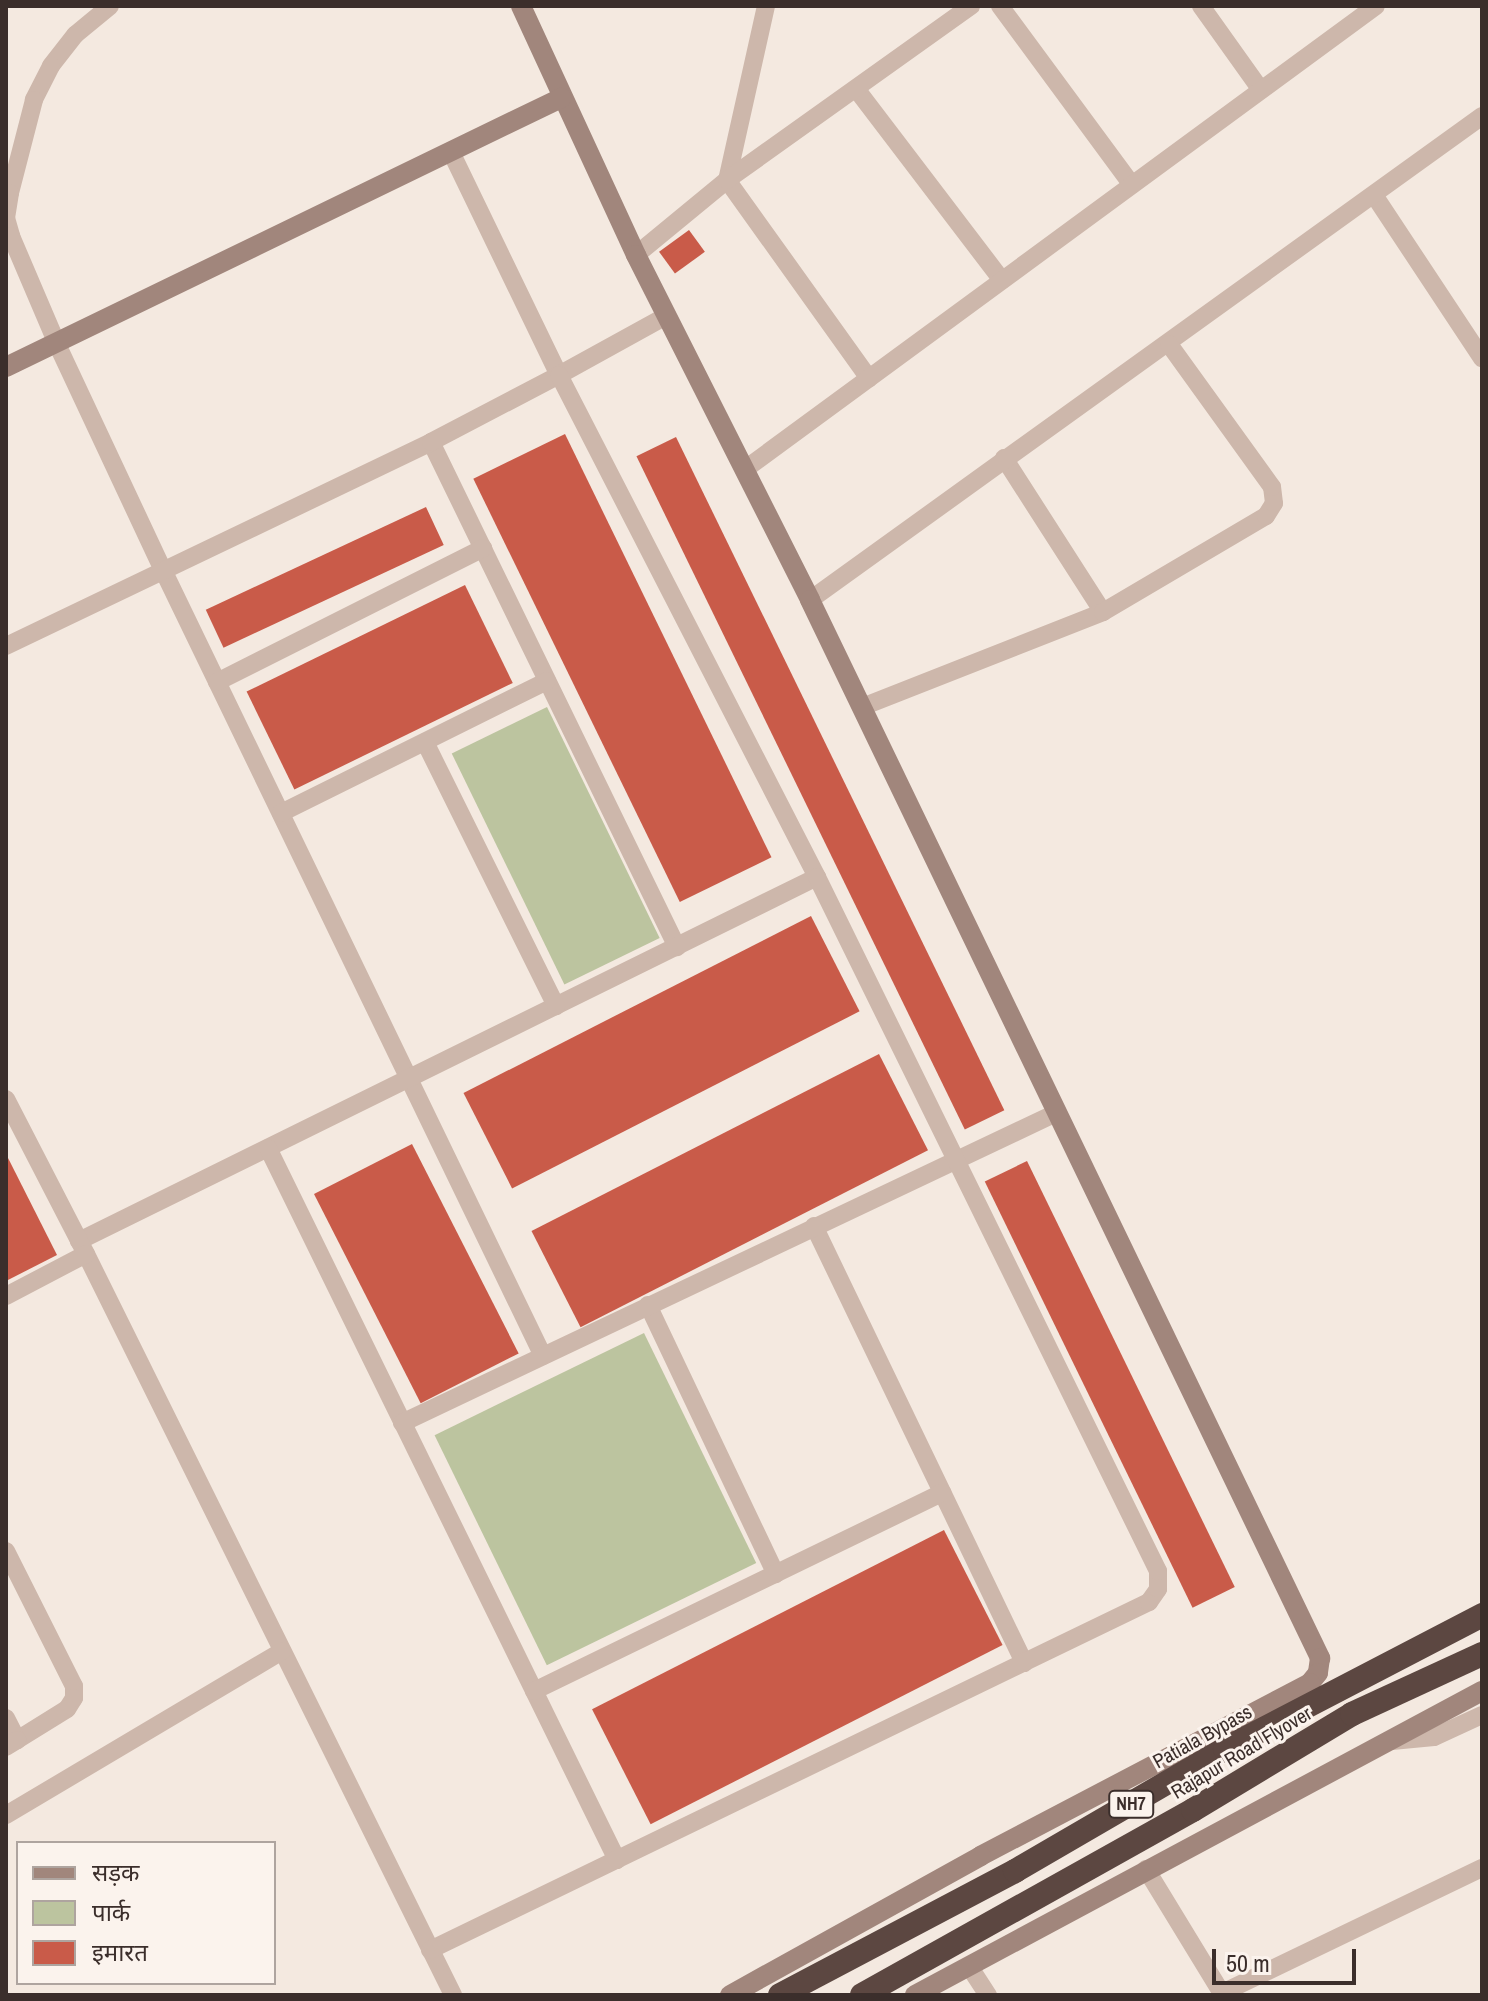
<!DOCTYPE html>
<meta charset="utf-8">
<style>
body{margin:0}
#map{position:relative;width:1488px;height:2001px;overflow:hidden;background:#f4e9e0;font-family:"Archivo Narrow","Noto Sans Devanagari",sans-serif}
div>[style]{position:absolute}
.green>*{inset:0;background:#bcc49f;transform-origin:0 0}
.building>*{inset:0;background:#c95b49;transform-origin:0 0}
.street>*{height:18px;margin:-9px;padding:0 9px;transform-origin:9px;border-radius:9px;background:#cdb7ab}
.secondary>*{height:20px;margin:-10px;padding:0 10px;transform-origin:10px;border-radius:10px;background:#a1867c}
.highway>*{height:24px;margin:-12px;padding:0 12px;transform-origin:12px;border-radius:12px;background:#5c4741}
span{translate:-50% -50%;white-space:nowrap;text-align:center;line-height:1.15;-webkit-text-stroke:6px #fbf3ed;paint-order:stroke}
.shield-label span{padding:2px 6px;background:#fbf3ed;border:2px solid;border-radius:6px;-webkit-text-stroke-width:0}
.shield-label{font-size:18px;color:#3b2e2b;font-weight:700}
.street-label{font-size:20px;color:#3b2e2b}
.frame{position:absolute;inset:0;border:8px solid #3b2e2b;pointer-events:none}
.legend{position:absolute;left:16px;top:1841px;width:260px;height:144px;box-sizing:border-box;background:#fbf3ed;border:2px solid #aea49f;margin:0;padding:10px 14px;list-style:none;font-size:24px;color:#3b2e2b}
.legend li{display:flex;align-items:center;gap:16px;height:40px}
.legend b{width:40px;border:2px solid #aea49f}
.scale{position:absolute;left:1212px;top:1949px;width:144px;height:36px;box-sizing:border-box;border:4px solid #3b2e2b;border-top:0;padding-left:10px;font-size:24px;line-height:28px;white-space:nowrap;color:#3b2e2b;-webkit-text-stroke:6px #fbf3ed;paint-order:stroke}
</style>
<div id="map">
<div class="green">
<i style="left:547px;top:707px;width:257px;height:106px;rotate:64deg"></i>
<i style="left:644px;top:1333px;width:256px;height:233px;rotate:64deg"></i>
</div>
<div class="building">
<i style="left:689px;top:230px;width:27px;height:37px;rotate:54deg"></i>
<i style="left:565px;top:434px;width:471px;height:102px;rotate:64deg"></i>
<i style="left:676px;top:437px;width:749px;height:44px;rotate:64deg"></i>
<i style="left:426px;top:507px;width:42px;height:243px;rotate:65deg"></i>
<i style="left:465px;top:585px;width:109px;height:243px;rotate:64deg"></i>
<i style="left:811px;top:916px;width:107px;height:390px;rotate:63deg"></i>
<i style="left:879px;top:1054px;width:108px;height:390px;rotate:63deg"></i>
<i style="left:412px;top:1144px;width:235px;height:110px;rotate:63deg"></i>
<i style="clip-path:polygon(6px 1154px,57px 1255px,6px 1281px)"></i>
<i style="left:1027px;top:1161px;width:474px;height:47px;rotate:64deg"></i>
<i style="left:944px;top:1530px;width:129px;height:395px;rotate:63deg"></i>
</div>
<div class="street">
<i style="left:110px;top:6px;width:45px;rotate:140.4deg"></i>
<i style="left:75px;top:35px;width:39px;rotate:128deg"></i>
<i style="left:51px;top:66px;width:38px;rotate:117deg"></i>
<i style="left:34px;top:100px;width:96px;rotate:104.5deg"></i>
<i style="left:10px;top:193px;width:25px;rotate:99deg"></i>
<i style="left:6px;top:218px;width:19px;rotate:74deg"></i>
<i style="left:11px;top:236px;width:117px;rotate:66.9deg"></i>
<i style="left:57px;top:344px;width:250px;rotate:64.9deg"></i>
<i style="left:163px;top:570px;width:873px;rotate:64.2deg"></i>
<i style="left:766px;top:6px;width:178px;rotate:102.6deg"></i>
<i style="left:727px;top:180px;width:244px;rotate:54.4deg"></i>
<i style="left:1000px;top:6px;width:222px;rotate:53.6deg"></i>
<i style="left:1201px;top:6px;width:103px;rotate:54.5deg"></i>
<i style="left:857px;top:90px;width:239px;rotate:52.7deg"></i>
<i style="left:451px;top:152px;width:248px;rotate:64.2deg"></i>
<i style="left:559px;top:375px;width:122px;rotate:-28.9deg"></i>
<i style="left:1374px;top:195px;width:196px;rotate:56.5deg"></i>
<i style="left:636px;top:255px;width:118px;rotate:-39.5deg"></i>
<i style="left:727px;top:180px;width:300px;rotate:-35.5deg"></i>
<i style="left:431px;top:442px;width:562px;rotate:64.03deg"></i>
<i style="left:1004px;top:458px;width:183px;rotate:57.3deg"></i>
<i style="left:744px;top:470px;width:784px;rotate:-36.29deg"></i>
<i style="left:810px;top:600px;width:828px;rotate:-35.76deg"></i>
<i style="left:6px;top:646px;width:471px;rotate:-25.6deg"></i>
<i style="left:431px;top:442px;width:144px;rotate:-27.6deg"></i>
<i style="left:559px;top:375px;width:564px;rotate:62.8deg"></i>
<i style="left:817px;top:877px;width:823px;rotate:153.75deg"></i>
<i style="left:217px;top:682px;width:298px;rotate:-26.7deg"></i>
<i style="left:862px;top:707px;width:259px;rotate:-21.5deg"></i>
<i style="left:1103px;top:612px;width:189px;rotate:-30.5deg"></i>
<i style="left:1266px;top:516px;width:15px;rotate:-58deg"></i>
<i style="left:1274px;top:503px;width:16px;rotate:-97deg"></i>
<i style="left:1272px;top:487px;width:176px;rotate:-125.8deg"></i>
<i style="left:425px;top:742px;width:295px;rotate:63.6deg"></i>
<i style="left:281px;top:813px;width:297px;rotate:-26.4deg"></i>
<i style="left:6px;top:1099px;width:174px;rotate:62.7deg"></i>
<i style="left:86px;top:1254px;width:827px;rotate:63.65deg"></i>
<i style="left:268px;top:1148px;width:793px;rotate:63.89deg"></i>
<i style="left:814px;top:1226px;width:485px;rotate:64.3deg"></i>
<i style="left:6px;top:1296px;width:90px;rotate:-27.7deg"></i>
<i style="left:648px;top:1305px;width:298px;rotate:64.6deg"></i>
<i style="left:402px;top:1423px;width:724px;rotate:-25.36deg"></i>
<i style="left:6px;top:1551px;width:151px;rotate:63.3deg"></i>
<i style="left:74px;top:1686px;width:12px;rotate:90deg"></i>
<i style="left:74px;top:1698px;width:13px;rotate:122deg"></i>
<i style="left:67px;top:1709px;width:59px;rotate:148.2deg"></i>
<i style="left:534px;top:1691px;width:454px;rotate:-25.9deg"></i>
<i style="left:6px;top:1718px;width:25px;rotate:63deg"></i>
<i style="left:17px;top:1740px;width:13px;rotate:148deg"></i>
<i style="left:1392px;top:1741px;width:42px;rotate:-5.4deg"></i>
<i style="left:1434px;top:1737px;width:53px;rotate:-24.6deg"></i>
<i style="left:6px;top:1815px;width:321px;rotate:-30.7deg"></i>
<i style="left:1146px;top:1869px;width:148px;rotate:58.6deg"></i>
<i style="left:430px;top:1950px;width:799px;rotate:-25.83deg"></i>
<i style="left:1149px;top:1602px;width:16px;rotate:-55deg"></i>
<i style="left:1158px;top:1589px;width:18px;rotate:-90deg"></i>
<i style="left:1158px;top:1571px;width:773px;rotate:-116.17deg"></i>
<i style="left:969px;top:1966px;width:35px;rotate:57deg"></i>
<i style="left:1222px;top:1993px;width:288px;rotate:-25.7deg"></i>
</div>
<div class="secondary">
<i style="left:521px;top:6px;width:274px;rotate:65.2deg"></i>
<i style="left:636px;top:255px;width:386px;rotate:63.2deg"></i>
<i style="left:810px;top:600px;width:1175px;rotate:64.26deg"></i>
<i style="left:1320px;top:1658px;width:15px;rotate:98deg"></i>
<i style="left:1318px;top:1673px;width:13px;rotate:129deg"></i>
<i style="left:1310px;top:1683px;width:372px;rotate:152.3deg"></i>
<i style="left:981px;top:1856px;width:287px;rotate:151deg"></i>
<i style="left:6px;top:367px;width:617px;rotate:-25.86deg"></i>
<i style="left:915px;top:1995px;width:643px;rotate:-28.2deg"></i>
</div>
<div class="highway">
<i style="left:780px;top:1995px;width:266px;rotate:-27.8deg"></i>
<i style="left:1015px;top:1871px;width:243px;rotate:-30.2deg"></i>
<i style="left:1225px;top:1749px;width:290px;rotate:-27.5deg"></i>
<i style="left:862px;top:1995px;width:379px;rotate:-29.2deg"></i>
<i style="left:1193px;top:1810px;width:186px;rotate:-31.1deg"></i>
<i style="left:1352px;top:1714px;width:143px;rotate:-24.8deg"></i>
</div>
<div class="shield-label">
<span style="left:1131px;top:1804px">NH7</span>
</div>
<div class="street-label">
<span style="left:1202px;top:1736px;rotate:-29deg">Patiala Bypass</span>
<span style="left:1241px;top:1752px;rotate:-31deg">Rajapur Road Flyover</span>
</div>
<div class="frame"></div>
<ul class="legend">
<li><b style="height:10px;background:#a1867c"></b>सड़क</li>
<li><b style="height:22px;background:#bcc49f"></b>पार्क</li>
<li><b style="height:22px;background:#c95b49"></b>इमारत</li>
</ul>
<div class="scale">50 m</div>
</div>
